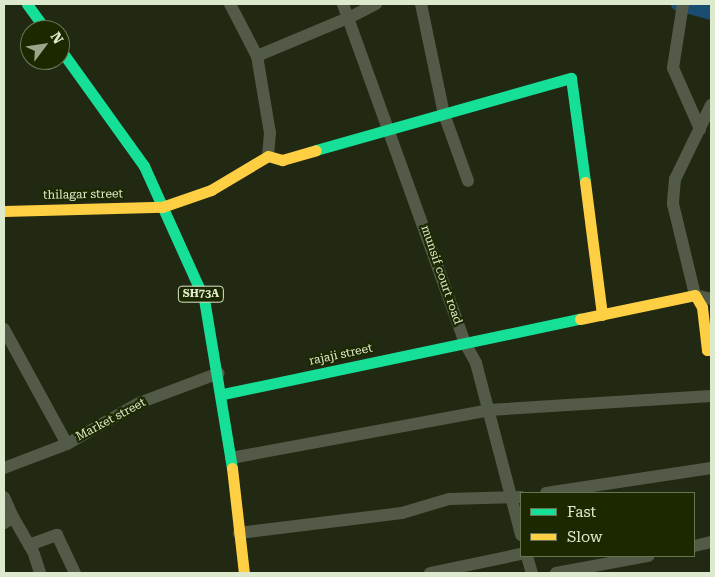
<!DOCTYPE html>
<style>
body{margin:0}
#map{position:relative;width:715px;height:577px;overflow:hidden;background:#222913;font-family:"Roboto Serif",serif}
div>[style]{position:absolute}
.canal>*{height:14px;margin:-7px;padding:0 7px;transform-origin:7px;border-radius:7px;background:#1b4d73}
.street>*{height:12px;margin:-6px;padding:0 6px;transform-origin:6px;border-radius:6px;background:#535b48}
.fast>*{height:11px;margin:-5.5px;padding:0 5.5px;transform-origin:5.5px;border-radius:5.5px;background:#16e098}
.slow>*{height:11px;margin:-5.5px;padding:0 5.5px;transform-origin:5.5px;border-radius:5.5px;background:#ffcf43}
span{translate:-50% -50%;white-space:nowrap;text-align:center;line-height:1.15;-webkit-text-stroke:4.5px #1c2900;paint-order:stroke}
.shield-label span{padding:1px 4px;background:#1c2900;border:1px solid;border-radius:4px;-webkit-text-stroke-width:0}
.shield-label{font-size:11px;color:#dde9cc;font-weight:700}
.street-label{font-size:12px;color:#dde9cc}
.frame{position:absolute;inset:0;border:5px solid #dde9cc;pointer-events:none}
.legend{position:absolute;left:520px;top:492px;width:175px;height:65px;box-sizing:border-box;background:#1c2900;border:1px solid #697652;margin:0;padding:6px 9px;list-style:none;font-size:15px;color:#dde9cc}
.legend li{display:flex;align-items:center;gap:10px;height:25px}
.legend b{width:25px;border:1px solid #697652}
.north{position:absolute;left:20px;top:20px;width:50px;height:50px;box-sizing:border-box;background:#1c2900;border:1px solid #697652;border-radius:50%;rotate:59deg;font-size:14px;font-weight:700;line-height:20px;text-align:center;color:#dde9cc}
.north::after{content:'';display:block;margin:auto;width:18px;height:22px;background:#9ca68b;clip-path:polygon(50% 0,100% 100%,50% 72%,0 100%)}
</style>
<div id="map">
<div class="canal">
<i style="left:678px;top:4px;width:34px;rotate:15deg"></i>
</div>
<div class="street">
<i style="left:230px;top:4px;width:59px;rotate:62.6deg"></i>
<i style="left:257px;top:56px;width:99px;rotate:-22.7deg"></i>
<i style="left:348px;top:18px;width:15px;rotate:-110deg"></i>
<i style="left:376px;top:4px;width:31px;rotate:153deg"></i>
<i style="left:348px;top:18px;width:345px;rotate:70.2deg"></i>
<i style="left:465px;top:343px;width:23px;rotate:61deg"></i>
<i style="left:476px;top:363px;width:178px;rotate:75.3deg"></i>
<i style="left:421px;top:4px;width:112px;rotate:78.2deg"></i>
<i style="left:444px;top:114px;width:71px;rotate:70.3deg"></i>
<i style="left:683px;top:4px;width:65px;rotate:98.9deg"></i>
<i style="left:673px;top:68px;width:67px;rotate:66.1deg"></i>
<i style="left:257px;top:56px;width:78px;rotate:80.4deg"></i>
<i style="left:270px;top:133px;width:23px;rotate:95deg"></i>
<i style="left:711px;top:105px;width:82px;rotate:115.9deg"></i>
<i style="left:675px;top:179px;width:25px;rotate:95deg"></i>
<i style="left:673px;top:204px;width:94px;rotate:76.4deg"></i>
<i style="left:695px;top:295px;width:16px;rotate:14deg"></i>
<i style="left:4px;top:329px;width:131px;rotate:61.3deg"></i>
<i style="left:231px;top:458px;width:262px;rotate:-10.5deg"></i>
<i style="left:489px;top:410px;width:222px;rotate:-3.6deg"></i>
<i style="left:4px;top:468px;width:67px;rotate:-20.9deg"></i>
<i style="left:67px;top:444px;width:83px;rotate:-29.7deg"></i>
<i style="left:139px;top:403px;width:85px;rotate:-20.6deg"></i>
<i style="left:546px;top:493px;width:167px;rotate:-8.6deg"></i>
<i style="left:4px;top:497px;width:22px;rotate:66deg"></i>
<i style="left:13px;top:517px;width:11px;rotate:146deg"></i>
<i style="left:13px;top:517px;width:39px;rotate:60deg"></i>
<i style="left:33px;top:551px;width:23px;rotate:72deg"></i>
<i style="left:239px;top:533px;width:164px;rotate:-7deg"></i>
<i style="left:402px;top:513px;width:49px;rotate:-16.6deg"></i>
<i style="left:449px;top:499px;width:72px;rotate:-1.6deg"></i>
<i style="left:29px;top:545px;width:30px;rotate:-20deg"></i>
<i style="left:57px;top:535px;width:42px;rotate:64.7deg"></i>
<i style="left:694px;top:546px;width:17px;rotate:-13deg"></i>
<i style="left:527px;top:556px;width:18px;rotate:74deg"></i>
<i style="left:430px;top:573px;width:93px;rotate:-11.8deg"></i>
<i style="left:556px;top:573px;width:94px;rotate:-10.5deg"></i>
</div>
<div class="fast">
<i style="left:27px;top:4px;width:32px;rotate:54deg"></i>
<i style="left:60px;top:49px;width:144px;rotate:54.3deg"></i>
<i style="left:144px;top:166px;width:146px;rotate:65.7deg"></i>
<i style="left:204px;top:299px;width:171px;rotate:80.6deg"></i>
<i style="left:316px;top:150px;width:265px;rotate:-15.8deg"></i>
<i style="left:571px;top:78px;width:105px;rotate:82.3deg"></i>
<i style="left:223px;top:394px;width:365px;rotate:-11.9deg"></i>
</div>
<div class="slow">
<i style="left:585px;top:182px;width:134px;rotate:82.7deg"></i>
<i style="left:4px;top:211px;width:158px;rotate:-1.5deg"></i>
<i style="left:162px;top:207px;width:52px;rotate:-19.1deg"></i>
<i style="left:211px;top:190px;width:66px;rotate:-30.8deg"></i>
<i style="left:268px;top:156px;width:15px;rotate:16deg"></i>
<i style="left:282px;top:160px;width:35px;rotate:-16deg"></i>
<i style="left:580px;top:319px;width:117px;rotate:-11.8deg"></i>
<i style="left:695px;top:295px;width:14px;rotate:60deg"></i>
<i style="left:702px;top:307px;width:43px;rotate:83.4deg"></i>
<i style="left:707px;top:350px;width:4px"></i>
<i style="left:232px;top:468px;width:106px;rotate:83.5deg"></i>
</div>
<div class="shield-label">
<span style="left:201px;top:294px">SH73A</span>
</div>
<div class="street-label">
<span style="left:83px;top:195px;rotate:-1deg">thilagar street</span>
<span style="left:441px;top:275px;rotate:71deg">munsif court road</span>
<span style="left:341px;top:355px;rotate:-12deg">rajaji street</span>
<span style="left:111px;top:420px;rotate:-28deg">Market street</span>
</div>
<div class="frame"></div>
<ul class="legend">
<li><b style="height:6px;background:#16e098"></b>Fast</li>
<li><b style="height:6px;background:#ffcf43"></b>Slow</li>
</ul>
<div class="north">N</div>
</div>
